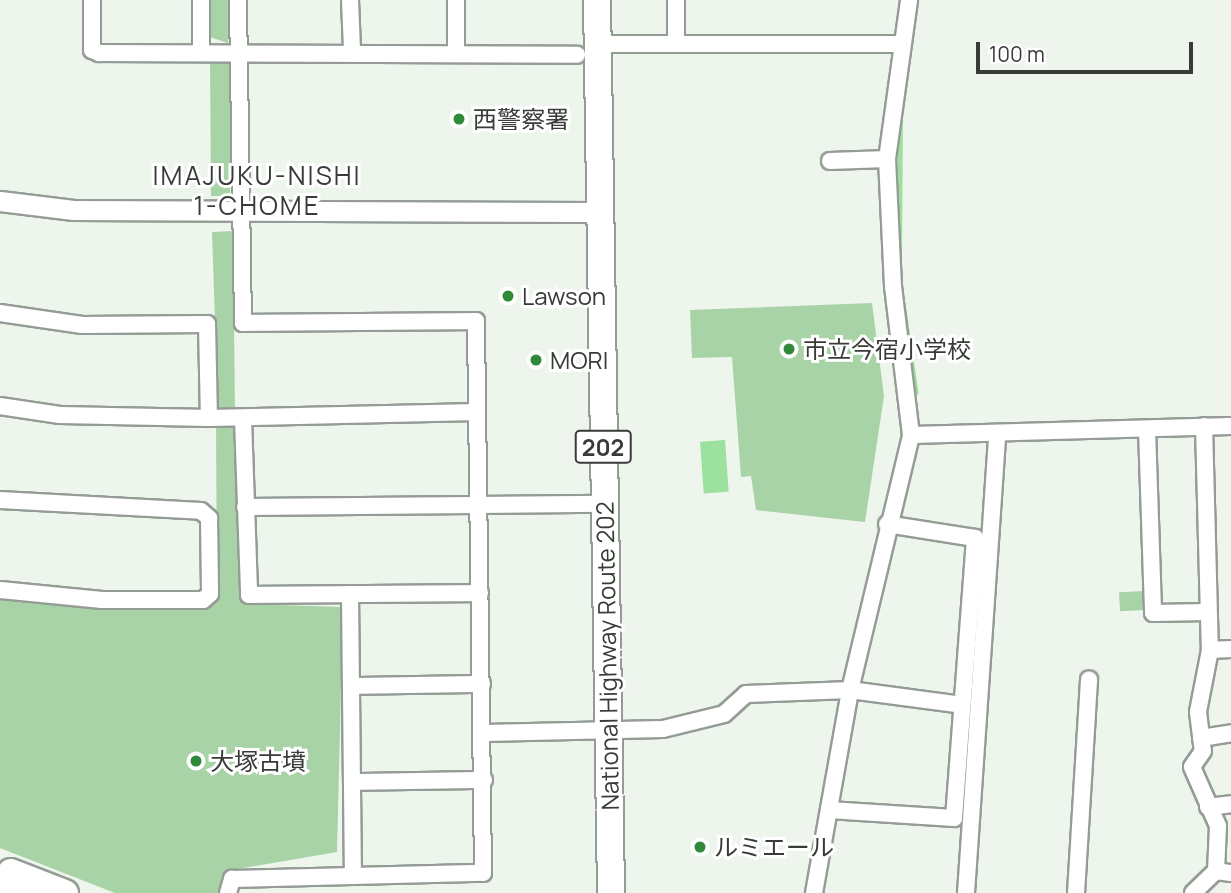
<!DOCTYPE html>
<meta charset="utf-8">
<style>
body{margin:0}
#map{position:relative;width:1231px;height:893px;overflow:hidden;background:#edf5ec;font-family:Manrope,"Noto Sans JP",sans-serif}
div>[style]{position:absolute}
.green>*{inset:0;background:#a8d3a7;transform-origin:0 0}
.water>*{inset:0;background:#9ce19d;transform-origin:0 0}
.stream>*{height:4.5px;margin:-2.25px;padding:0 2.25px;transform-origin:2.25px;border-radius:2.25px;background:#9ce19d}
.roads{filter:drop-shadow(2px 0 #959c95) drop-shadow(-2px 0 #959c95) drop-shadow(0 2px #959c95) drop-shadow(0 -2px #959c95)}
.minor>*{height:16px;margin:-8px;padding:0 8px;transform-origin:8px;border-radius:8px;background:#fff}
.tertiary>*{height:19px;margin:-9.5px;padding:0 9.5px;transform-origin:9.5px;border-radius:9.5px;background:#fff}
.trunk>*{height:26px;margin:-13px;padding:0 13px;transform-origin:13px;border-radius:13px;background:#fff}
.motorway>*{height:28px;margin:-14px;padding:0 14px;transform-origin:14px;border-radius:14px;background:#fff}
.dots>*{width:19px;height:19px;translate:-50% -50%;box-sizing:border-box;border:4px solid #fff;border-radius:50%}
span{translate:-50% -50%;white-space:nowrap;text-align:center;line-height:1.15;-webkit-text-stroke:6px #fff;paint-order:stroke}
.shield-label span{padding:2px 5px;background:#fff;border:2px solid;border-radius:5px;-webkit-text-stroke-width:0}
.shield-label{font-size:23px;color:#383b38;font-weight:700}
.poi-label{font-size:24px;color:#383b38}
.left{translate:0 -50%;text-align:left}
.street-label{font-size:24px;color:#383b38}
.neighbourhood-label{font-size:26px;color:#383b38;letter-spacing:2px}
.scale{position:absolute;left:976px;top:42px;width:217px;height:32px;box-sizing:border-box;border:4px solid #383b38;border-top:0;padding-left:9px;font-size:21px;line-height:24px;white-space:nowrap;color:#383b38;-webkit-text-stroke:5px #fff;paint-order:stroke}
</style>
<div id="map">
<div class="green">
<i style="clip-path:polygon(209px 0,231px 0,228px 43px,210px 37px)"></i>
<i style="clip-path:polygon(210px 60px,226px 60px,231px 67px,230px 196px,211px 196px)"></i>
<i style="clip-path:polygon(233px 231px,235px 410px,218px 410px,212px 232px)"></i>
<i style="clip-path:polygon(872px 303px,884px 396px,865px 522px,756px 510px,751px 476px,741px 477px,732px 357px,692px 358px,690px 310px)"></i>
<i style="clip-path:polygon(216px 423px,236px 428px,240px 594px,248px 604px,343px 607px,337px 852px,226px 871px,219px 893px,115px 893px,0 848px,0 596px,217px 596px)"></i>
<i style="left:1145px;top:591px;width:19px;height:26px;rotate:87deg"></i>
</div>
<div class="water">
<i style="left:725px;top:440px;width:52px;height:25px;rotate:86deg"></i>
</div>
<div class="stream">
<i style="left:899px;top:256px;width:134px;rotate:-89.6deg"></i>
<i style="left:903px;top:303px;width:90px;rotate:81.7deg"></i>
</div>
<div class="roads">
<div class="minor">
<i style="left:92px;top:0;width:50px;rotate:90deg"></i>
<i style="left:92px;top:50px;width:8px;rotate:23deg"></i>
<i style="left:99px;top:53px;width:478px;rotate:0.2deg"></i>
<i style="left:201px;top:0;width:52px;rotate:90deg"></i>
<i style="left:350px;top:0;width:50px;rotate:87.7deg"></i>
<i style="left:456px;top:0;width:53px;rotate:90deg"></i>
<i style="left:676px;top:0;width:44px;rotate:90deg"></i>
<i style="left:597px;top:44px;width:301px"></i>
<i style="left:830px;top:161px;width:57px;rotate:-2deg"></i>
<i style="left:0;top:313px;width:83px;rotate:8.3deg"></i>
<i style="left:82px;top:325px;width:125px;rotate:-0.5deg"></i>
<i style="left:207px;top:324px;width:94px;rotate:88.8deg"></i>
<i style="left:209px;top:418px;width:149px;rotate:-178.8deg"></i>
<i style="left:60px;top:415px;width:61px;rotate:-171.5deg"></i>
<i style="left:209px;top:418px;width:268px;rotate:-1.3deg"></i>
<i style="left:243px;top:419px;width:176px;rotate:88deg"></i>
<i style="left:249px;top:595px;width:231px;rotate:-0.5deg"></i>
<i style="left:1204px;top:426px;width:224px;rotate:88.5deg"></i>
<i style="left:1210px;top:650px;width:63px;rotate:101deg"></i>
<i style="left:1198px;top:712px;width:39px;rotate:83deg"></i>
<i style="left:1203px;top:751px;width:19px;rotate:125deg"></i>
<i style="left:1192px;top:767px;width:64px;rotate:66.2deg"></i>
<i style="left:1218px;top:826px;width:45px;rotate:92.5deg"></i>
<i style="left:1216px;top:871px;width:15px;rotate:8deg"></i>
<i style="left:1147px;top:429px;width:184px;rotate:88.1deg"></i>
<i style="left:1153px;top:613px;width:55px;rotate:-1deg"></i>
<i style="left:911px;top:435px;width:320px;rotate:-1.6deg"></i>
<i style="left:0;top:500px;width:201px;rotate:3.1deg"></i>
<i style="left:201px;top:511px;width:11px;rotate:41deg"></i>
<i style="left:209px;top:518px;width:76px;rotate:89.2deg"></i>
<i style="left:210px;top:594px;width:9px;rotate:139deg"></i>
<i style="left:203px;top:600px;width:101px;rotate:180deg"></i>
<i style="left:102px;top:600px;width:102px;rotate:-174.4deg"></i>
<i style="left:245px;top:507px;width:360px;rotate:-0.5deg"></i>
<i style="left:350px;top:594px;width:282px;rotate:89.4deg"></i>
<i style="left:1210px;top:650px;width:21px;rotate:-3deg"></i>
<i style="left:351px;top:686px;width:131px;rotate:-0.9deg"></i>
<i style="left:484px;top:733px;width:179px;rotate:-1.3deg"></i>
<i style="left:663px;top:729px;width:63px;rotate:-13.8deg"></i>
<i style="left:724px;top:714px;width:30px;rotate:-42deg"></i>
<i style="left:746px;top:694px;width:104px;rotate:-2.2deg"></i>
<i style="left:850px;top:690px;width:113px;rotate:7.6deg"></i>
<i style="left:1201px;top:738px;width:30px;rotate:-9deg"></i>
<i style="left:353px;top:782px;width:131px;rotate:-0.9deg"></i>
<i style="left:1208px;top:807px;width:23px;rotate:-7deg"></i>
<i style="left:829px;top:810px;width:125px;rotate:3.7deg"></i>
<i style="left:954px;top:818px;width:281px;rotate:-85.7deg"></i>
<i style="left:975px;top:538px;width:89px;rotate:-171deg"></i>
<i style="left:228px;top:893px;width:15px;rotate:-74deg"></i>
<i style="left:232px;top:879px;width:251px;rotate:-1.4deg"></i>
<i style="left:483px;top:873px;width:552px;rotate:-90.73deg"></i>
<i style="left:476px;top:321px;width:233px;rotate:179.5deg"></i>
<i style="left:243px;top:323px;width:323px;rotate:-90.9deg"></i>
<i style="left:814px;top:893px;width:206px;rotate:-79.9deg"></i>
<i style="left:850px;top:690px;width:262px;rotate:-76.5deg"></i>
<i style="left:911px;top:435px;width:150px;rotate:-96.9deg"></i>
<i style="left:893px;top:286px;width:127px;rotate:-92.7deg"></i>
<i style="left:887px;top:159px;width:161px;rotate:-82.1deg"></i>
<i style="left:966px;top:893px;width:460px;rotate:-86.1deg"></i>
<i style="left:1076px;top:893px;width:214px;rotate:-86.5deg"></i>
<i style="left:1193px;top:893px;width:32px;rotate:-44deg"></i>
</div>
<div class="tertiary">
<i style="left:0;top:201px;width:74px;rotate:7deg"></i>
<i style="left:73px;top:210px;width:523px;rotate:0.22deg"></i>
</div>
<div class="trunk">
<i style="left:597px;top:0;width:893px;rotate:89.1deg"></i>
<i style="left:11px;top:872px;width:58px;rotate:21.3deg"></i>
</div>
<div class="motorway">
<i style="left:0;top:880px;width:35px;rotate:22deg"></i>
</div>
</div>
<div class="dots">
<i style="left:459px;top:119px;background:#308938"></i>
<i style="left:508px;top:296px;background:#308938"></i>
<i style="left:789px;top:349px;background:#308938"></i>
<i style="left:536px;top:360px;background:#308938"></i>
<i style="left:196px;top:761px;background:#308938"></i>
<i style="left:700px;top:847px;background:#308938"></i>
</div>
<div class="shield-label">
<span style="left:603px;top:447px">202</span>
</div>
<div class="poi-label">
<span class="left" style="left:473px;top:119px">西警察署</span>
<span class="left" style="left:522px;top:296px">Lawson</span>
<span class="left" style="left:803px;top:349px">市立今宿小学校</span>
<span class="left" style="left:550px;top:360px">MORI</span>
<span class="left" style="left:210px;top:761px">大塚古墳</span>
<span class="left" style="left:714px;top:847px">ルミエール</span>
</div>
<div class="street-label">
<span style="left:607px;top:656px;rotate:-91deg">National Highway Route 202</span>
</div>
<div class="neighbourhood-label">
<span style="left:257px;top:191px">IMAJUKU-NISHI<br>1-CHOME</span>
</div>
<div class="scale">100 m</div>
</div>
